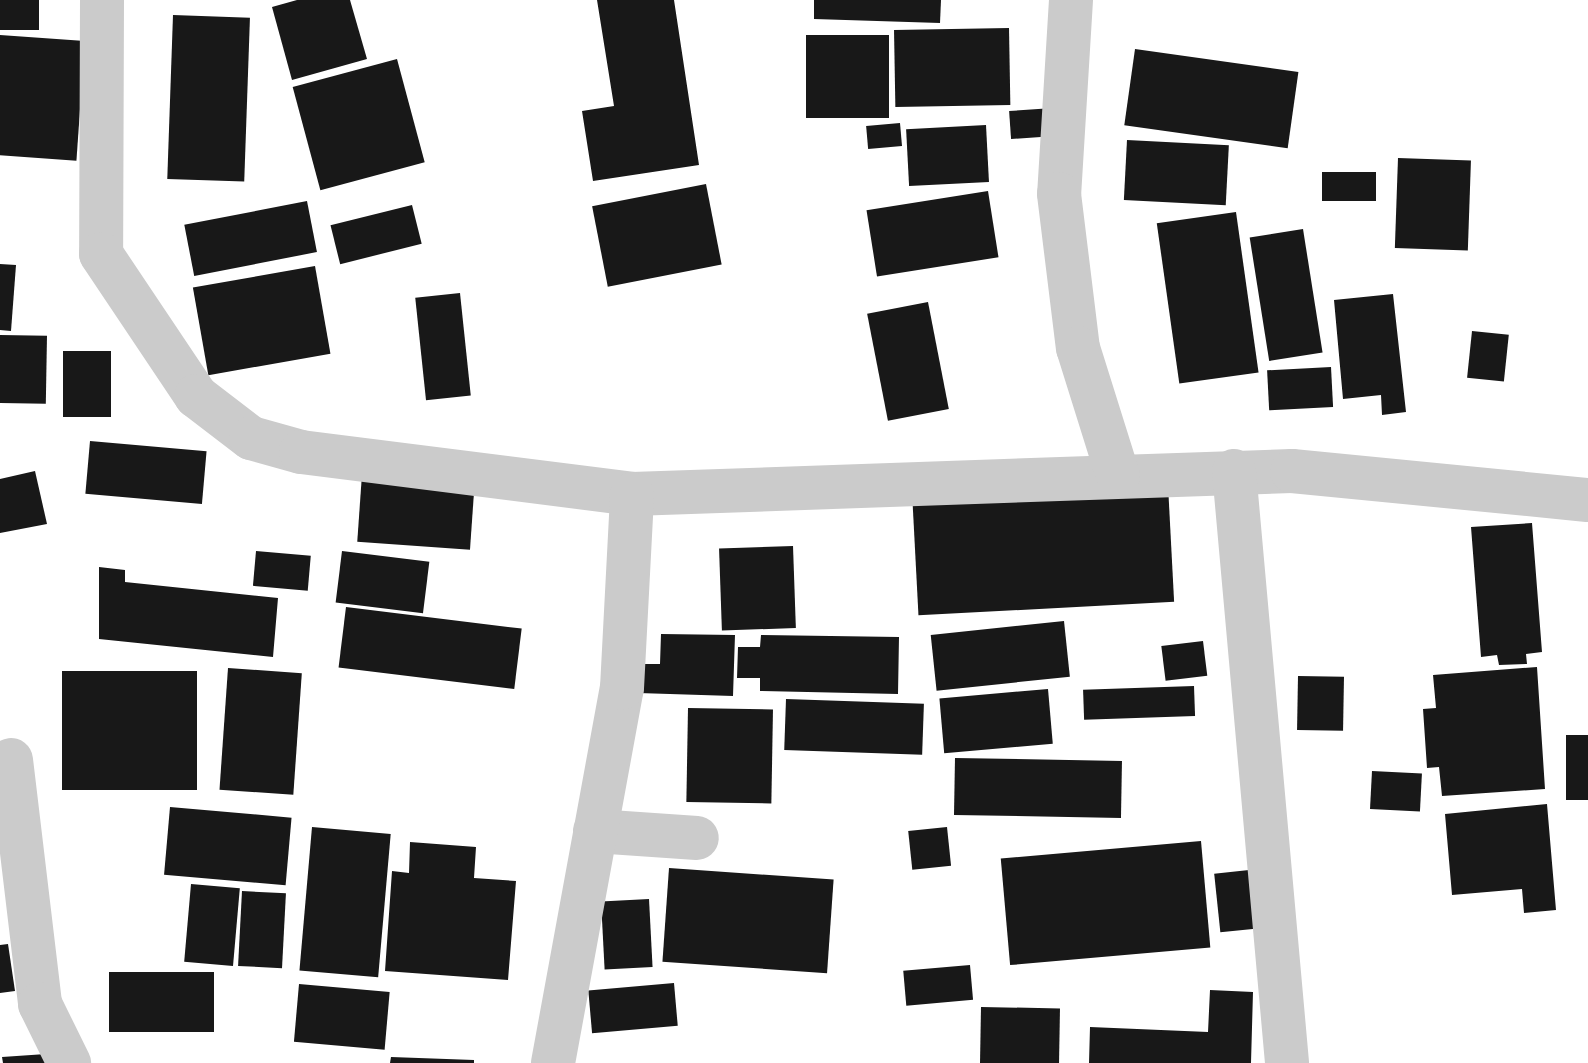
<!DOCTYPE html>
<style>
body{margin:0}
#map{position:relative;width:1588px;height:1063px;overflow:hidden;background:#fff;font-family:Jost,sans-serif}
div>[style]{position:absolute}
.building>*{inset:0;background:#181818;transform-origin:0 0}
.street>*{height:44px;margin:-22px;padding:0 22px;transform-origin:22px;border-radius:22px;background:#cbcbcb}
span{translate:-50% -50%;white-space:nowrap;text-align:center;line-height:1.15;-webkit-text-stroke:8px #fff;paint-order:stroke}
</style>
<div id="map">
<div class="building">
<i style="left:0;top:0;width:39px;height:30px"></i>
<i style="clip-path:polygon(297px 0,350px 0,367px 59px,292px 80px,272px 7px)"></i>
<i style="clip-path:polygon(597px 0,674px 0,699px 165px,593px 181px,582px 111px,614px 106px)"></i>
<i style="clip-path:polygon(814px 0,941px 0,940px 23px,814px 19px)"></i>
<i style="left:173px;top:15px;width:77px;height:164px;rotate:2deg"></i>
<i style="left:1009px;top:28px;width:77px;height:115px;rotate:89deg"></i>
<i style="left:0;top:35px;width:85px;height:120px;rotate:4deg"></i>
<i style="left:806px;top:35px;width:83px;height:83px"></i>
<i style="left:1135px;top:49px;width:165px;height:77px;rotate:8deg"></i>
<i style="left:397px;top:59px;width:107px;height:108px;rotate:75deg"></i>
<i style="left:1053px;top:108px;width:28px;height:44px;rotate:86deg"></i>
<i style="left:900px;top:123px;width:23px;height:34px;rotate:85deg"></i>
<i style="left:986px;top:125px;width:57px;height:80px;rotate:87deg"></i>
<i style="left:1127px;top:140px;width:102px;height:60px;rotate:3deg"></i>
<i style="left:1398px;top:158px;width:73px;height:90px;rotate:2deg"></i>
<i style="left:1322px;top:172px;width:54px;height:29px"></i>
<i style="left:706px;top:184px;width:82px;height:116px;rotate:79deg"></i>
<i style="left:988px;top:191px;width:67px;height:123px;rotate:81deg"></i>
<i style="left:307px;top:201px;width:52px;height:125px;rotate:79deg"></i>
<i style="left:412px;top:205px;width:40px;height:84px;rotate:76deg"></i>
<i style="left:1236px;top:212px;width:162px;height:80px;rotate:82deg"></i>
<i style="left:1303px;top:229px;width:125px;height:54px;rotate:81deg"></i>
<i style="clip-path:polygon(0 264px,16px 265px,11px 331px,0 330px)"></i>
<i style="left:315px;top:266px;width:89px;height:124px;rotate:80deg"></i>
<i style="left:460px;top:293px;width:103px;height:45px;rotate:84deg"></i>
<i style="clip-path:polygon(1393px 294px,1406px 412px,1382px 415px,1381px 395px,1343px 399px,1334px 300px)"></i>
<i style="left:928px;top:302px;width:109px;height:62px;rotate:79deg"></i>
<i style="left:1472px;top:331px;width:37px;height:47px;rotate:6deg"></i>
<i style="left:0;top:335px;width:47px;height:68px;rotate:1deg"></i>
<i style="left:63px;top:351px;width:48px;height:66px"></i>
<i style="left:1331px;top:367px;width:40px;height:64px;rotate:87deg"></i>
<i style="left:90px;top:441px;width:117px;height:53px;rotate:5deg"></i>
<i style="clip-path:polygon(35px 471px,47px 524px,0 533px,0 479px)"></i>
<i style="left:362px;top:474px;width:113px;height:68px;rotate:4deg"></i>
<i style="left:1168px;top:485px;width:117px;height:256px;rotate:87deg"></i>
<i style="clip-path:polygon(1532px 523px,1542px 652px,1526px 654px,1527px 664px,1499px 665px,1497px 655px,1481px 657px,1471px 527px)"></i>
<i style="left:793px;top:546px;width:82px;height:74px;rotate:88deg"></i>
<i style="left:256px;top:551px;width:55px;height:35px;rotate:5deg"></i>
<i style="left:342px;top:551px;width:88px;height:52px;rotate:7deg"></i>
<i style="clip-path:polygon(99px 567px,125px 570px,125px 582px,278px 598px,273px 657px,99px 639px)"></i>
<i style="left:346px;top:607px;width:177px;height:61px;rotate:7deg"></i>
<i style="left:1064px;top:621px;width:56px;height:134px;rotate:84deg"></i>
<i style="clip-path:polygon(661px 634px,735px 635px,733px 696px,638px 693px,639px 664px,660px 664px)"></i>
<i style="clip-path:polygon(761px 635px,899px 637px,898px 694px,760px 691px,760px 678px,737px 678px,738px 647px,760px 647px)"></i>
<i style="left:1203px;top:641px;width:35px;height:42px;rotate:83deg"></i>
<i style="clip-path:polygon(1537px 667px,1545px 789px,1442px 796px,1439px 767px,1427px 768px,1423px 709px,1436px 708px,1433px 675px)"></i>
<i style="left:228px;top:668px;width:74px;height:122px;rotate:4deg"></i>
<i style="left:62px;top:671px;width:135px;height:119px"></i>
<i style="left:1298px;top:676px;width:46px;height:54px;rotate:1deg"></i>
<i style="left:1194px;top:686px;width:30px;height:111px;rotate:88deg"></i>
<i style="left:1048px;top:689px;width:55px;height:109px;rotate:85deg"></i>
<i style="left:786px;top:699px;width:138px;height:51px;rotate:2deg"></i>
<i style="left:688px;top:708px;width:85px;height:94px;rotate:1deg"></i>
<i style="left:1566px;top:735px;width:22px;height:65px"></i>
<i style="left:955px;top:758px;width:167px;height:57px;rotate:1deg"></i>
<i style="left:1372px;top:771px;width:50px;height:38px;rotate:3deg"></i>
<i style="clip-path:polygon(1547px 804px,1556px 910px,1524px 913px,1522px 889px,1452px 895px,1445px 814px)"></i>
<i style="left:170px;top:807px;width:122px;height:68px;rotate:5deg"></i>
<i style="left:312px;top:827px;width:79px;height:144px;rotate:5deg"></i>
<i style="left:947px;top:827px;width:39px;height:39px;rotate:84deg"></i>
<i style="left:1201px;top:841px;width:107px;height:201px;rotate:85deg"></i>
<i style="clip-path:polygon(410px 842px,476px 847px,474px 878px,516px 881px,508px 980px,385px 971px,392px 871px,409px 873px)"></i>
<i style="left:669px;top:868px;width:165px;height:94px;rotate:4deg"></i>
<i style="left:1249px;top:870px;width:59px;height:35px;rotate:84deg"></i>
<i style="left:191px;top:884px;width:49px;height:78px;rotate:5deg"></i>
<i style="left:242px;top:891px;width:44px;height:75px;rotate:3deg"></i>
<i style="left:649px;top:899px;width:68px;height:48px;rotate:87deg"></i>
<i style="clip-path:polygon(8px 944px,15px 991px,0 993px,0 945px)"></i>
<i style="left:970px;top:965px;width:35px;height:67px;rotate:85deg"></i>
<i style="left:214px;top:972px;width:60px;height:105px;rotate:90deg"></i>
<i style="left:674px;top:983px;width:43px;height:86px;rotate:85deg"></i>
<i style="left:299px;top:984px;width:91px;height:58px;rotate:5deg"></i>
<i style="clip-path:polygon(1210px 990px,1253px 992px,1251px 1063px,1089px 1063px,1090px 1027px,1208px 1032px)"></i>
<i style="left:981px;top:1007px;width:79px;height:56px;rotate:1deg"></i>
<i style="clip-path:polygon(46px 1054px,47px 1063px,3px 1063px,2px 1057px)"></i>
<i style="clip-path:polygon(391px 1057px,474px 1060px,474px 1063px,390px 1063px)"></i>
</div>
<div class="street">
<i style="left:102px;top:0;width:254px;rotate:90.2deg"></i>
<i style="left:101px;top:254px;width:171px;rotate:56.2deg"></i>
<i style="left:196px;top:396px;width:69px;rotate:37.4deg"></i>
<i style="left:251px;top:438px;width:52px;rotate:15.6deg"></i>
<i style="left:301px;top:452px;width:334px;rotate:7.2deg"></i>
<i style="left:632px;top:494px;width:660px;rotate:-2deg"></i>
<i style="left:1292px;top:471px;width:297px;rotate:5.6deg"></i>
<i style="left:1071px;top:0;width:194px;rotate:93.5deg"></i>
<i style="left:1059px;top:194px;width:155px;rotate:83deg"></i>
<i style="left:1078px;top:348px;width:134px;rotate:72.6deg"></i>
<i style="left:1234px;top:471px;width:594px;rotate:84.88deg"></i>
<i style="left:11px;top:760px;width:246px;rotate:83.2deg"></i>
<i style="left:40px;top:1004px;width:66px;rotate:63.8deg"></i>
<i style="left:595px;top:831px;width:102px;rotate:3.9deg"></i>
<i style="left:553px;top:1063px;width:381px;rotate:-79.6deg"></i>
<i style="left:622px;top:688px;width:194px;rotate:-87deg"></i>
</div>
</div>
